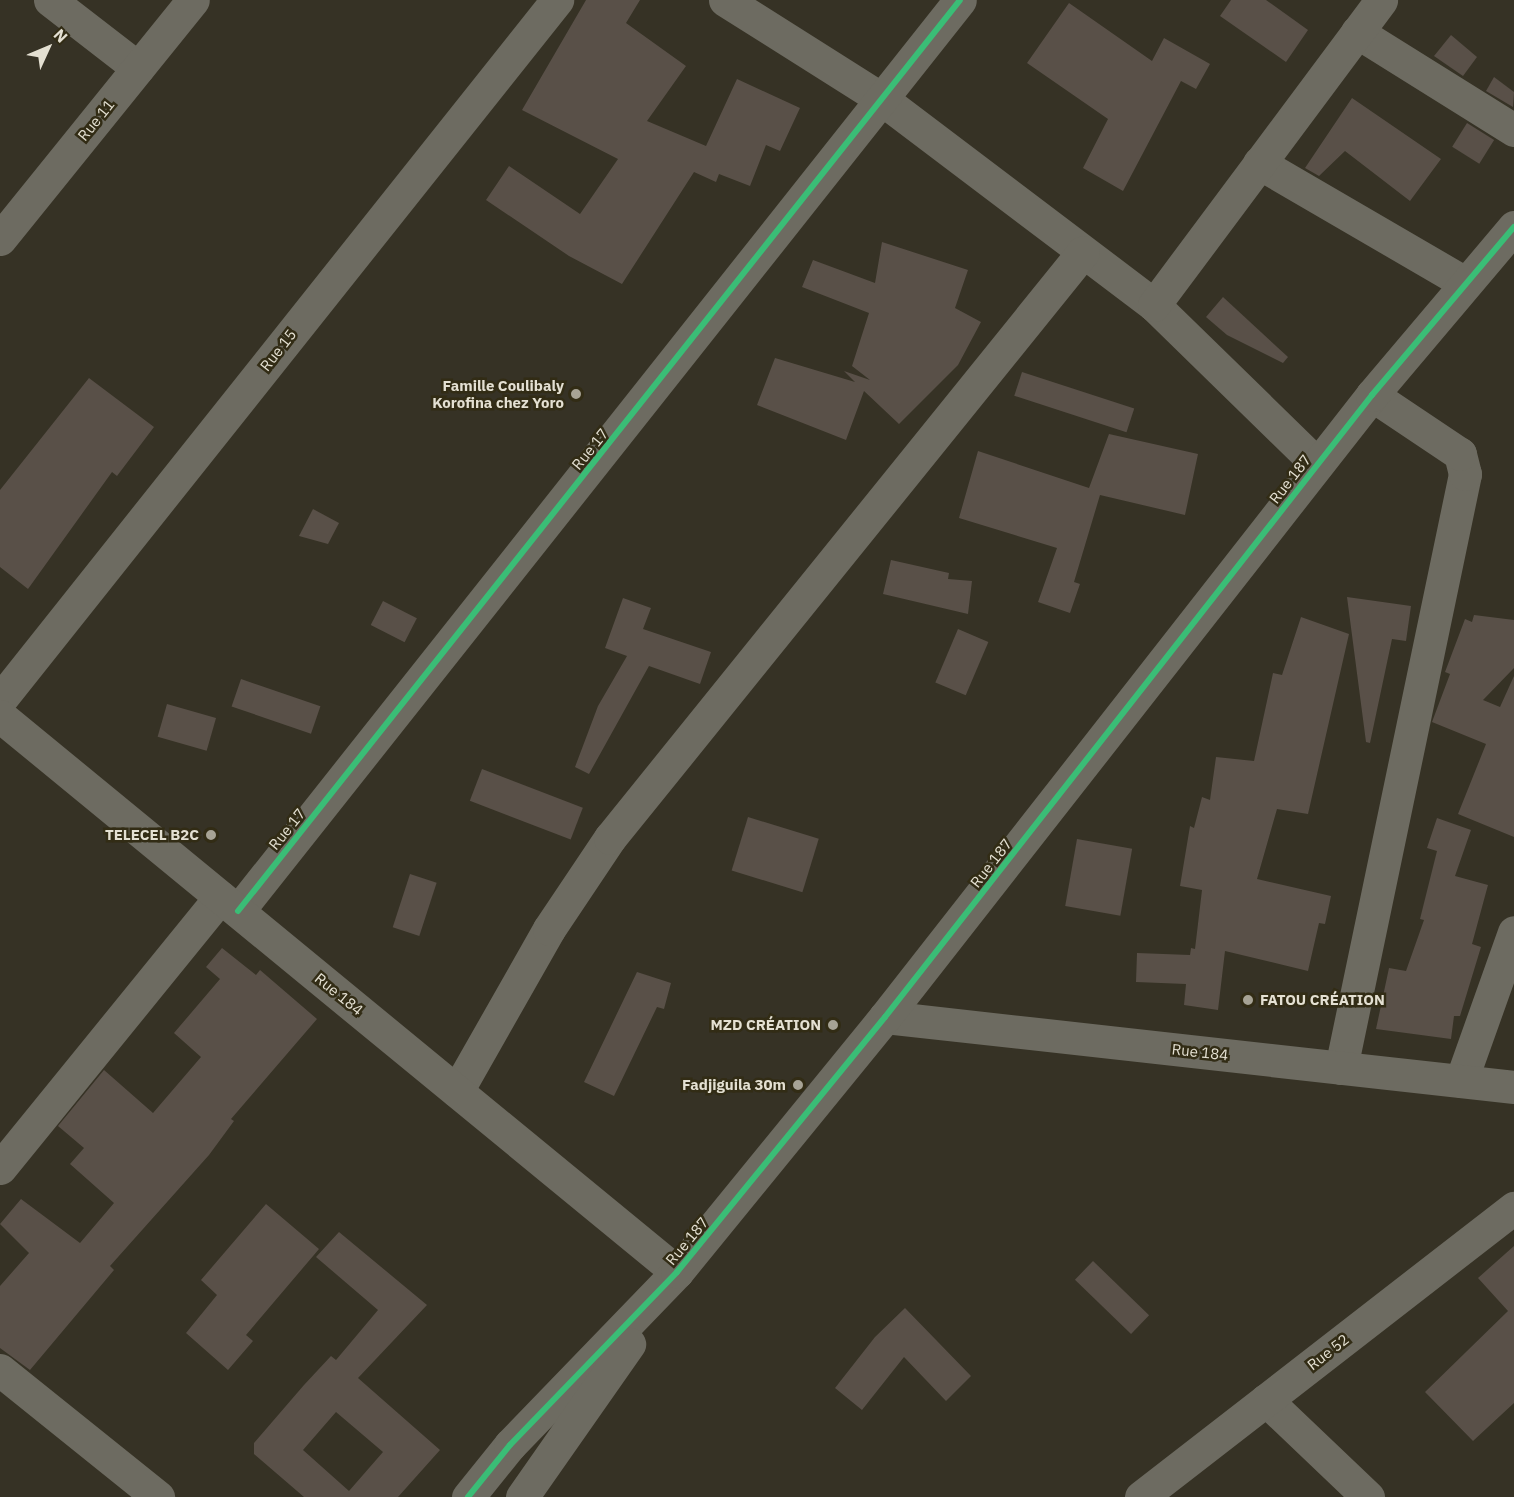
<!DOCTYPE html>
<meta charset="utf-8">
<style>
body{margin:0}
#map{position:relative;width:1514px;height:1497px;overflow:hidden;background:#363225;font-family:"IBM Plex Sans",sans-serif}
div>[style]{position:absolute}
.building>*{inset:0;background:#595048;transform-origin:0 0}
.minor>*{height:33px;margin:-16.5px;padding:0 16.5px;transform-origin:16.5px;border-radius:16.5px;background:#6d6b61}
.tertiary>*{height:33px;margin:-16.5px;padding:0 16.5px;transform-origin:16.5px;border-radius:16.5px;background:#6d6b61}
.cycleway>*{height:6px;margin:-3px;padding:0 3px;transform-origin:3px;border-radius:3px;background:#3abd76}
.dots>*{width:16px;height:16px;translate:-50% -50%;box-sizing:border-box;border:3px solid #322c15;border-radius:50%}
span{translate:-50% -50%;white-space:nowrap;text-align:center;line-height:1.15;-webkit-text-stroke:5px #322c15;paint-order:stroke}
.street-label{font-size:15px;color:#e4e0d2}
.poi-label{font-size:15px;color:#e4e0d2;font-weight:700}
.right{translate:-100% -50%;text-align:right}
.left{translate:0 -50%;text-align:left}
.north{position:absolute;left:18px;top:18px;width:60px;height:60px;-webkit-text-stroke:4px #322c15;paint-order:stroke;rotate:46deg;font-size:16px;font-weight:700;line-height:24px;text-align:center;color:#e4e0d2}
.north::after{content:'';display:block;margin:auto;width:21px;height:27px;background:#e4e0d2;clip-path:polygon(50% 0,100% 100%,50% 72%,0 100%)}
</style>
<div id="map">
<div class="building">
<i style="clip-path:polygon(586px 0,640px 0,626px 23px,686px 66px,647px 121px,706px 146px,737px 79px,800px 108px,780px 151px,766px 145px,750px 186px,719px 174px,716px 182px,694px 172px,622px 284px,569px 256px,486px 200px,509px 166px,580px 214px,618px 159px,522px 110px)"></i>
<i style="clip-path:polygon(1231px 0,1266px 0,1308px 30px,1286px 62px,1220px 16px)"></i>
<i style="clip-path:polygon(1069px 3px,1152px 61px,1164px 38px,1210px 64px,1196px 89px,1181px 81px,1123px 191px,1083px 168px,1108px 119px,1027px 63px)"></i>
<i style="clip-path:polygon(1451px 35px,1477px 57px,1463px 76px,1434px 56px)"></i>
<i style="clip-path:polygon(1494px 77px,1514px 92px,1513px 107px,1486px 91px)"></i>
<i style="clip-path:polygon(1352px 98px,1441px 159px,1410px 201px,1345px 151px,1319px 176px,1305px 168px)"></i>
<i style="left:1467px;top:123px;width:32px;height:28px;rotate:32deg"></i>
<i style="clip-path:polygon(882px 242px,968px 270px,955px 308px,981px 322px,958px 365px,899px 424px,864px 391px,846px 440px,757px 405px,775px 358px,855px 382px,844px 371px,870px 380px,852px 366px,869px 313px,802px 287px,813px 260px,875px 283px)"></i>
<i style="clip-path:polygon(1223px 297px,1288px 357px,1283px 363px,1227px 335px,1206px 317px)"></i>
<i style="left:1022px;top:372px;width:118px;height:25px;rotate:18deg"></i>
<i style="clip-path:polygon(89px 378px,154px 427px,117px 476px,112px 472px,28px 589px,0 567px,0 490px)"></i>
<i style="clip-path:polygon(1109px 434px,1198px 454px,1185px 515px,1100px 495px,1074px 582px,1080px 584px,1070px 613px,1038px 602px,1057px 548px,959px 518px,978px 451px,1089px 488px)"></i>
<i style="clip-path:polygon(313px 509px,339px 523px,328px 544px,299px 536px)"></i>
<i style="clip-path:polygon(891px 560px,949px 573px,948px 579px,972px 581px,968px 614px,883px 594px)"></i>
<i style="clip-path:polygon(1347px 597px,1411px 606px,1406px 641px,1392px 639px,1370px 743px,1366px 742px)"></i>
<i style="clip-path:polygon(623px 598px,651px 608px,643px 629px,711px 652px,700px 684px,649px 666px,589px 774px,575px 767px,598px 706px,627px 656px,605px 648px)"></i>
<i style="left:383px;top:601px;width:38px;height:27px;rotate:27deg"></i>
<i style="clip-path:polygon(1474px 615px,1514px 620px,1514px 668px,1483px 700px,1500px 707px,1514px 676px,1514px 837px,1458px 814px,1486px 744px,1432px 722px,1450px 674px,1445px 672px,1465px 619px,1472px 622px)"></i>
<i style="clip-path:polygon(1301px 617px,1349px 634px,1308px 814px,1277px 809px,1257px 879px,1331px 896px,1325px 924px,1319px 923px,1308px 971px,1225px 951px,1218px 1010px,1184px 1005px,1186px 984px,1136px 982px,1137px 953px,1190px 955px,1191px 948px,1195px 949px,1202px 890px,1180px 886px,1190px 826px,1194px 828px,1202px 797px,1210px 800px,1216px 757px,1254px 761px,1273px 673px,1282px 675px)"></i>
<i style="left:958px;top:629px;width:33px;height:58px;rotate:23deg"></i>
<i style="left:241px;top:679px;width:84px;height:29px;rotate:19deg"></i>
<i style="left:167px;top:704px;width:51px;height:34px;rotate:16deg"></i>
<i style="left:482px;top:769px;width:108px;height:34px;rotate:21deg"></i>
<i style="left:748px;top:817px;width:74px;height:56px;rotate:17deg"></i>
<i style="clip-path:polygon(1437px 818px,1471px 830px,1455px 876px,1488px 885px,1472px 944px,1481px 947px,1460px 1016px,1454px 1016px,1451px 1039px,1376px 1029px,1389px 968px,1406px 971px,1424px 920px,1420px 919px,1437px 851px,1427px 848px)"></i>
<i style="left:1077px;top:839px;width:56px;height:68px;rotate:10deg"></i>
<i style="left:410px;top:874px;width:28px;height:56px;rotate:18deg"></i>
<i style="clip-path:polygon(222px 948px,256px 975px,260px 970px,317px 1019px,231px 1119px,234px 1121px,209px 1155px,110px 1266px,114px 1270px,30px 1370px,0 1348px,0 1286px,29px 1253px,0 1224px,21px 1199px,80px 1243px,114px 1203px,70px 1164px,84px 1148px,58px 1126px,104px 1070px,153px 1113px,201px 1057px,174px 1033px,220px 979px,206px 967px)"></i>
<i style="clip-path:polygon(637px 972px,671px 983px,664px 1009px,657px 1007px,614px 1096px,584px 1082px)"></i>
<i style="clip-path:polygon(266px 1204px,319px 1249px,246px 1335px,253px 1341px,228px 1370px,186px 1333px,217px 1295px,201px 1280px)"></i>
<i style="clip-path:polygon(evenodd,339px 1232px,427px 1305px,358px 1378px,440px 1450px,398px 1497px,304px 1497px,254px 1454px,254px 1443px,304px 1385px,331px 1356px,336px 1360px,378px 1310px,316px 1257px,339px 1232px,336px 1412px,383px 1452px,349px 1491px,303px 1450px,336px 1412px)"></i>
<i style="clip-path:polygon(1514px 1246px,1514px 1403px,1473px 1441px,1425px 1392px,1508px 1311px,1478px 1278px)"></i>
<i style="left:1093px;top:1261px;width:78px;height:26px;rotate:44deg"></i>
<i style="clip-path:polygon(905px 1308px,971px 1376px,946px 1401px,904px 1357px,862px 1410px,835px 1388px,875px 1337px)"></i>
</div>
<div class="minor">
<i style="left:50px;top:0;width:111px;rotate:37.7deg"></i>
<i style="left:725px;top:0;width:187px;rotate:32.3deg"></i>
<i style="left:883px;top:100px;width:340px;rotate:37.1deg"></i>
<i style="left:1154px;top:305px;width:228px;rotate:44.3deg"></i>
<i style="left:1357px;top:32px;width:185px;rotate:32deg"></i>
<i style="left:1259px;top:163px;width:238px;rotate:30.2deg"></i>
<i style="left:0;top:239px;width:307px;rotate:-51.1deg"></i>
<i style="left:1154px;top:305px;width:380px;rotate:-53.3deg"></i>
<i style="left:0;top:700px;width:895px;rotate:-51.49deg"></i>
<i style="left:238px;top:911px;width:1162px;rotate:-51.6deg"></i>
<i style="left:1341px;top:1068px;width:607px;rotate:-78.21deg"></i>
<i style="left:1465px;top:474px;width:21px;rotate:-104deg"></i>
<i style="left:1460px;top:454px;width:106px;rotate:-146.2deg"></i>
<i style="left:1461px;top:1081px;width:158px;rotate:-70.4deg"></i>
<i style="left:457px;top:1091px;width:186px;rotate:-60.4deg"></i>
<i style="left:549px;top:929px;width:110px;rotate:-56.2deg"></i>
<i style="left:610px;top:838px;width:753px;rotate:-51.09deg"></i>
<i style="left:0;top:1168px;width:349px;rotate:-50.9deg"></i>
<i style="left:0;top:1370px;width:203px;rotate:38.8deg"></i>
<i style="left:1266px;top:1400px;width:141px;rotate:43.6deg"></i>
<i style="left:1141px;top:1497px;width:472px;rotate:-37.8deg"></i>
</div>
<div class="tertiary">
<i style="left:0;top:716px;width:876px;rotate:39.4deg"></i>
<i style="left:885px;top:1017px;width:633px;rotate:6.35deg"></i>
<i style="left:468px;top:1497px;width:67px;rotate:-51.1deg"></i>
<i style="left:510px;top:1445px;width:240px;rotate:-46deg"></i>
<i style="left:677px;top:1272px;width:329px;rotate:-50.8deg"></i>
<i style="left:885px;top:1017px;width:790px;rotate:-51.94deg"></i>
<i style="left:1372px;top:395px;width:220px;rotate:-49.8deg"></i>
<i style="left:522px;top:1497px;width:187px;rotate:-55deg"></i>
</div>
<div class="cycleway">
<i style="left:238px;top:911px;width:1162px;rotate:-51.6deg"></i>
<i style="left:468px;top:1497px;width:67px;rotate:-51.1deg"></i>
<i style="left:510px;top:1445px;width:240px;rotate:-46deg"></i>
<i style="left:677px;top:1272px;width:329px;rotate:-50.8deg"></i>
<i style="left:885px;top:1017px;width:790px;rotate:-51.94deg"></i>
<i style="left:1372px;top:395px;width:220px;rotate:-49.8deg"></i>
</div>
<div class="dots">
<i style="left:576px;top:394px;background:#a7a395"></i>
<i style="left:211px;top:835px;background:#a7a395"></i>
<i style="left:1248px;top:1000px;background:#a7a395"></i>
<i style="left:833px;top:1025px;background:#a7a395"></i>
<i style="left:798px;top:1085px;background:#a7a395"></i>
</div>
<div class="street-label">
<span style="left:96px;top:120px;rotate:-51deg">Rue 11</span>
<span style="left:278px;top:350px;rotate:-52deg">Rue 15</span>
<span style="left:590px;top:449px;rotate:-51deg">Rue 17</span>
<span style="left:1290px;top:479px;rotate:-52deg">Rue 187</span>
<span style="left:287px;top:829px;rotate:-51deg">Rue 17</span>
<span style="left:991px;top:863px;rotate:-52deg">Rue 187</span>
<span style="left:339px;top:994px;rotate:39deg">Rue 184</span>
<span style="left:1200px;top:1052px;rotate:6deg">Rue 184</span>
<span style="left:687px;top:1241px;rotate:-50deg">Rue 187</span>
<span style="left:1328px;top:1352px;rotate:-38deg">Rue 52</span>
</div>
<div class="poi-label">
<span class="right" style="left:564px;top:394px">Famille Coulibaly<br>Korofina chez Yoro</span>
<span class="right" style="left:199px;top:835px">TELECEL B2C</span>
<span class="left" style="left:1260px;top:1000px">FATOU CRÉATION</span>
<span class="right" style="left:821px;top:1025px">MZD CRÉATION</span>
<span class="right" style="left:786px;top:1085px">Fadjiguila 30m</span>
</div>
<div class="north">N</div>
</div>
